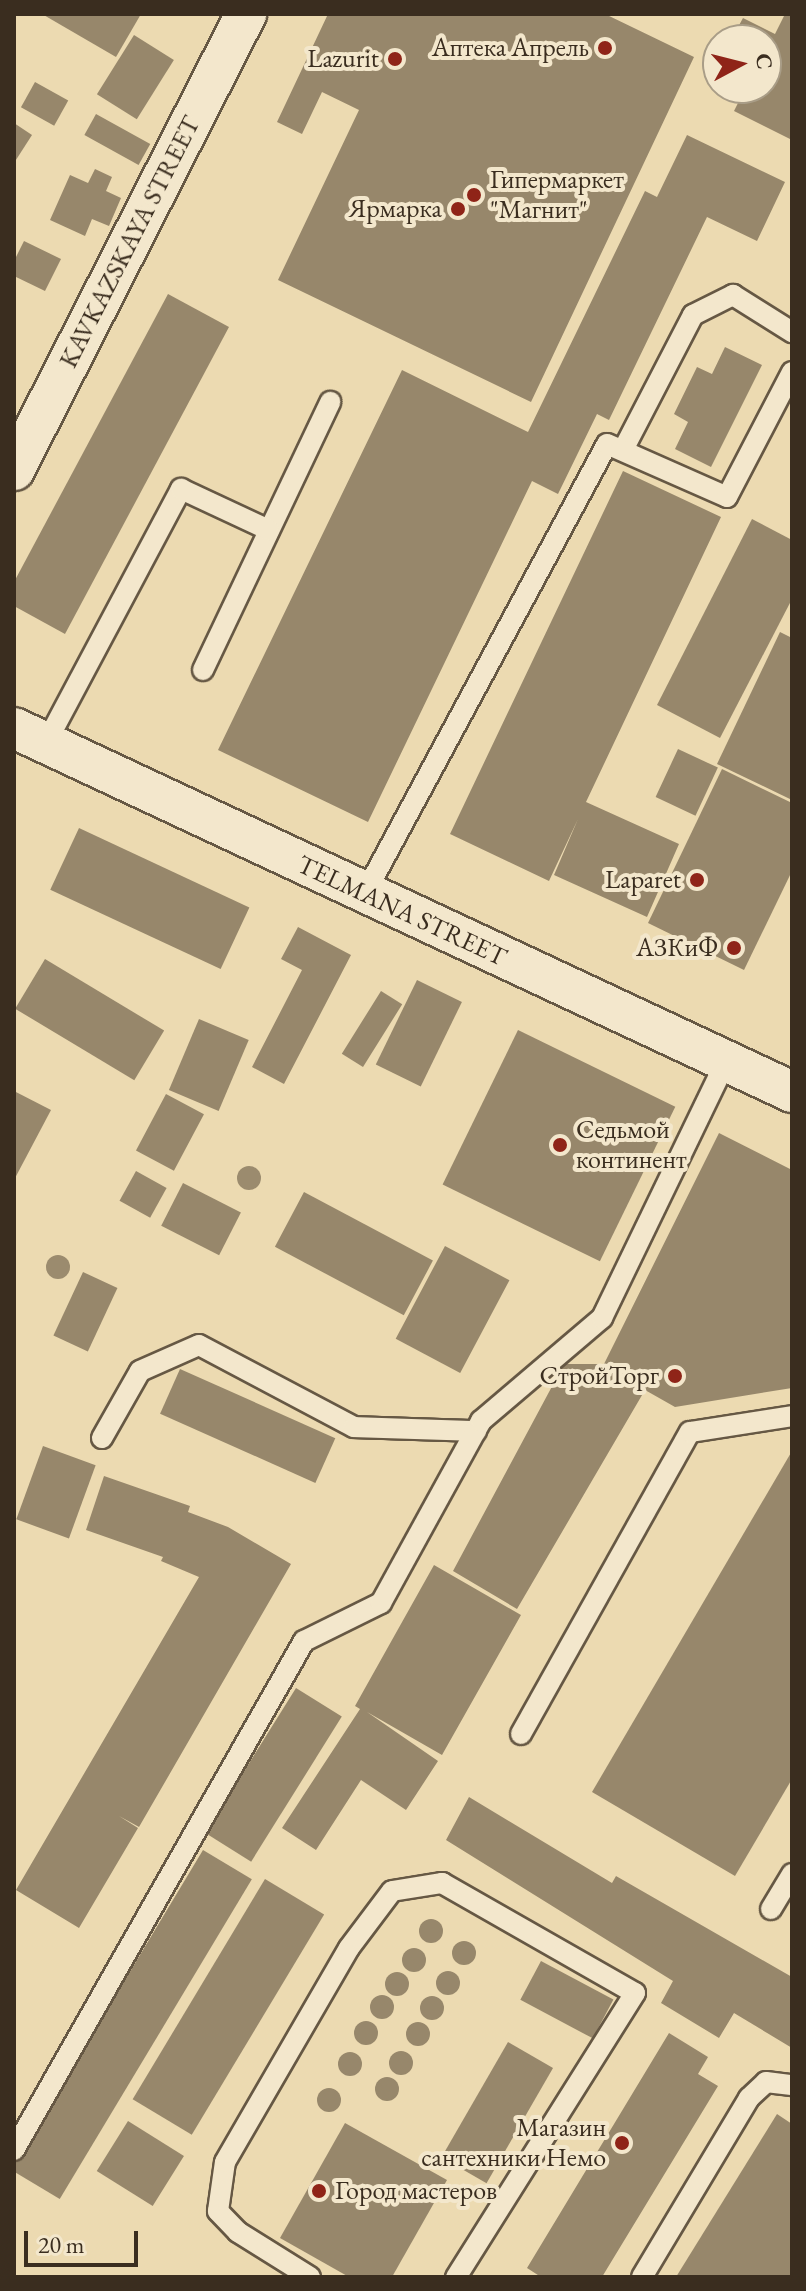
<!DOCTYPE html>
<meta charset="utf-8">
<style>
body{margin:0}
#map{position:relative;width:806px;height:2291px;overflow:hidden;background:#ecdab1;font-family:"EB Garamond",serif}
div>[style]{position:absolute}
.building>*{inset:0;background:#97876b;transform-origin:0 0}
.round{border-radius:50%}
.roads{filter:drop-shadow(2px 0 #665844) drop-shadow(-2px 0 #665844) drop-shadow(0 2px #665844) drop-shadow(0 -2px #665844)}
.service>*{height:20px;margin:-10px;padding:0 10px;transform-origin:10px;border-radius:10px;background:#f3e7cc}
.minor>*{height:40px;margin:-20px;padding:0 20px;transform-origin:20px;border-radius:20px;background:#f3e7cc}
.trees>*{width:24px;height:24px;margin:-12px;border-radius:50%;background:#9b8b6e}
.dots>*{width:22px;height:22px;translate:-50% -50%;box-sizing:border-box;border:4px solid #f3e7cc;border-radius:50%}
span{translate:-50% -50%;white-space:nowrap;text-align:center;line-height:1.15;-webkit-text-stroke:8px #f3e7cc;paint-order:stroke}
.poi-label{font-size:26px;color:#3a2d1f}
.right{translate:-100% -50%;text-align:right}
.left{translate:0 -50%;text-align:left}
.street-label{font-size:26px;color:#3a2d1f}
.frame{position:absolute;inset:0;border:16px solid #3a2d1f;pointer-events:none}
.north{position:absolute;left:702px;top:24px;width:80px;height:80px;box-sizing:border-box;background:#f3e7cc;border:2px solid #a99d87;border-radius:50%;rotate:83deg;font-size:22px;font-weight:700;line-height:32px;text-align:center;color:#3a2d1f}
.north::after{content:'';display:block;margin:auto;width:28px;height:36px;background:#8f2418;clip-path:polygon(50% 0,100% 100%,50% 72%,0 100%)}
.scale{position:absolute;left:24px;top:2231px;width:114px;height:36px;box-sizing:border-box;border:4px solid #3a2d1f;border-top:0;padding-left:10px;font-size:24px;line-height:28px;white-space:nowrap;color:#3a2d1f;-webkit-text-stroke:6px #f3e7cc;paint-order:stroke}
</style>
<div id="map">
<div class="building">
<i style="clip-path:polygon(42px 14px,141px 14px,116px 57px)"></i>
<i style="clip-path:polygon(328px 14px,605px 14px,694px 57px,531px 402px,278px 280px,359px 110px,322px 92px,302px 134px,277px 122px)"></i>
<i style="clip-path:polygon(785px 14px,792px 14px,790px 139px,734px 111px,743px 93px,734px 88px,766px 88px,766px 40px,731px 40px,743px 18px,775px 34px)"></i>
<i style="left:134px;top:35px;width:47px;height:70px;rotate:32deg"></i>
<i style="left:35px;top:82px;width:38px;height:29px;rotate:29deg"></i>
<i style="left:96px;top:114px;width:62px;height:24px;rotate:29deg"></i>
<i style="clip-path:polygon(14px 123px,32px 135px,14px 163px)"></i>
<i style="clip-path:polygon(687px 135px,785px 182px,757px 241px,707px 217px,609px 420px,597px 414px,558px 494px,532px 481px,368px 822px,218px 750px,402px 370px,528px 432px,645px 191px,657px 197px)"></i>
<i style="clip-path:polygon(95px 169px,112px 177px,106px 191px,121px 198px,109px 226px,92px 219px,85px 236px,50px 220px,70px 175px,88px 183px)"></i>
<i style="clip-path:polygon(24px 241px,61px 259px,45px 291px,14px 276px,14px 261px)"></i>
<i style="clip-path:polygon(168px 294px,229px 327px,65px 634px,14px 606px,14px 582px)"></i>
<i style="clip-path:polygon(725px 347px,762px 365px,711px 467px,675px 449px,688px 422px,674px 414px,697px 367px,712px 374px)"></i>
<i style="clip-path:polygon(623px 471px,721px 517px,586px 802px,679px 844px,647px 917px,554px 875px,578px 819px,549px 881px,450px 834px)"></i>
<i style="clip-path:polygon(752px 519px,792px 540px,792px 599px,720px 738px,657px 705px)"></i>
<i style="clip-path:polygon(780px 632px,792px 638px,792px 800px,717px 764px)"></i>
<i style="left:678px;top:749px;width:44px;height:53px;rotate:25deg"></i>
<i style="clip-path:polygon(722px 769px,792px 803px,792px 871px,744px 970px,648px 923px)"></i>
<i style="left:79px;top:828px;width:188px;height:68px;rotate:25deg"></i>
<i style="clip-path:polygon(298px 927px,351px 955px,284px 1084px,252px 1067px,302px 970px,281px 959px)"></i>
<i style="left:45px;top:959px;width:139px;height:58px;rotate:31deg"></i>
<i style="left:417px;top:980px;width:50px;height:94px;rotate:26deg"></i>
<i style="left:381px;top:991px;width:25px;height:74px;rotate:32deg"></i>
<i style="left:199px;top:1019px;width:54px;height:77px;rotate:23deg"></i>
<i style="left:518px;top:1030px;width:175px;height:172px;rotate:26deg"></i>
<i style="clip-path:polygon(14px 1091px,51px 1110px,14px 1180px)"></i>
<i style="left:166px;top:1094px;width:43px;height:64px;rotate:28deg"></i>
<i style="clip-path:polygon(719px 1133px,792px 1170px,792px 1388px,675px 1407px,645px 1390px,517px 1609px,453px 1571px,564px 1364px,604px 1364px)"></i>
<i style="left:136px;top:1171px;width:35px;height:34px;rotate:29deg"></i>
<i style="left:183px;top:1183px;width:65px;height:48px;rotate:27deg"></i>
<i style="left:304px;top:1192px;width:146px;height:62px;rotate:28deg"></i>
<i style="left:445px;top:1246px;width:73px;height:105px;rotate:28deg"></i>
<i style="left:83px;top:1272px;width:38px;height:70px;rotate:25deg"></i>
<i style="left:180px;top:1369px;width:170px;height:49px;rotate:24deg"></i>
<i style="left:43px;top:1446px;width:56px;height:78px;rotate:20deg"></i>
<i style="clip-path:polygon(792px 1451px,792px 1779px,735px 1876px,592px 1792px)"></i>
<i style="clip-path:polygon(104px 1476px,190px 1506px,188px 1512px,228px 1527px,291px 1564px,139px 1827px,119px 1816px,138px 1828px,79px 1928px,16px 1890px,199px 1577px,161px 1561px,163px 1557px,86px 1530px)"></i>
<i style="clip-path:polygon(434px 1565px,521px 1615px,442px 1755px,367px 1712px,438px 1761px,406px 1810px,361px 1780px,316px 1850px,282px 1828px,360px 1709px,355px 1706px)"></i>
<i style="left:296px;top:1688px;width:54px;height:171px;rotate:32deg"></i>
<i style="clip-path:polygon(469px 1797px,612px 1883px,616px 1876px,792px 1977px,792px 2048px,734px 2013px,719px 2038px,661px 2003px,673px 1981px,446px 1840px)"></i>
<i style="left:203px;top:1850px;width:57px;height:373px;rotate:31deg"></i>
<i style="left:265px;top:1879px;width:69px;height:257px;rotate:31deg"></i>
<i class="round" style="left:419px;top:1919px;width:24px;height:24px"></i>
<i class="round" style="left:452px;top:1941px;width:24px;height:24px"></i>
<i class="round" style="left:402px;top:1948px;width:24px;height:24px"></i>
<i style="left:541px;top:1961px;width:82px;height:44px;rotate:28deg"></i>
<i class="round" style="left:436px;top:1971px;width:24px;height:24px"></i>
<i class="round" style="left:385px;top:1972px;width:24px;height:24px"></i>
<i class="round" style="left:370px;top:1995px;width:24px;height:24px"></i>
<i class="round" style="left:420px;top:1996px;width:24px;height:24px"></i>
<i class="round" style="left:354px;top:2021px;width:24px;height:24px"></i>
<i class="round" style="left:406px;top:2022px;width:24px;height:24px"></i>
<i style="clip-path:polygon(669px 2033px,708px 2057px,698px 2074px,718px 2086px,602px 2277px,541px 2277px,527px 2268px)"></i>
<i style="left:508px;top:2042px;width:52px;height:133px;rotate:30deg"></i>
<i class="round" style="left:389px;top:2051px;width:24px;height:24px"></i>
<i class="round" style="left:338px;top:2052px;width:24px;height:24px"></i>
<i class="round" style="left:375px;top:2077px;width:24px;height:24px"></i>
<i class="round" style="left:317px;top:2088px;width:24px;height:24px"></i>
<i style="clip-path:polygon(777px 2114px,792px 2124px,792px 2277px,676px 2277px)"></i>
<i style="left:128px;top:2121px;width:66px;height:59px;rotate:32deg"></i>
<i style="clip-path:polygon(345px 2123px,447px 2180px,392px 2277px,349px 2277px,280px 2238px)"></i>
</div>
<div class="roads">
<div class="service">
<i style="left:623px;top:450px;width:152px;rotate:-62.6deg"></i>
<i style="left:693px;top:315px;width:45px;rotate:-26.6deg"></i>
<i style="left:733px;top:295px;width:70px;rotate:32.1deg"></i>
<i style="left:203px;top:670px;width:297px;rotate:-64.6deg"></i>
<i style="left:46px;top:743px;width:288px;rotate:-62deg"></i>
<i style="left:181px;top:489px;width:97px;rotate:25deg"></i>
<i style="left:364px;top:895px;width:512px;rotate:-61.68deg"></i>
<i style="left:607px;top:444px;width:131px;rotate:23.8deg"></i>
<i style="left:727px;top:497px;width:141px;rotate:-62.5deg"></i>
<i style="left:102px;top:1438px;width:77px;rotate:-60.4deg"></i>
<i style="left:140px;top:1371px;width:64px;rotate:-23.8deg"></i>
<i style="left:199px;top:1345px;width:175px;rotate:27.9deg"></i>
<i style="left:354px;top:1427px;width:122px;rotate:1.9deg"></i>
<i style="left:521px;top:1734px;width:346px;rotate:-60.8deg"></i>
<i style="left:690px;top:1432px;width:103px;rotate:-8.9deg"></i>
<i style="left:771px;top:1909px;width:41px;rotate:-59deg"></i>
<i style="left:14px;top:2150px;width:586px;rotate:-60.33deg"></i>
<i style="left:304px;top:1641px;width:86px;rotate:-26.3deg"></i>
<i style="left:381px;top:1603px;width:208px;rotate:-61.2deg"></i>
<i style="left:481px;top:1421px;width:159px;rotate:-40.4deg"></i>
<i style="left:602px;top:1318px;width:288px;rotate:-64.2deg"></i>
<i style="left:310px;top:2277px;width:85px;rotate:-148deg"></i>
<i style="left:238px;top:2232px;width:29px;rotate:-134deg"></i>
<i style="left:218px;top:2211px;width:49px;rotate:-81.9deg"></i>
<i style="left:225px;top:2162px;width:247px;rotate:-59.9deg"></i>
<i style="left:349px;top:1948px;width:71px;rotate:-53deg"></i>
<i style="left:392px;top:1891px;width:51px;rotate:-9.1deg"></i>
<i style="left:442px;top:1883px;width:222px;rotate:29.7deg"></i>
<i style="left:635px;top:1993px;width:336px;rotate:122.2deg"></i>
<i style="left:642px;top:2277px;width:209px;rotate:-59.1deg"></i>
<i style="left:749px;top:2098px;width:23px;rotate:-43deg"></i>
<i style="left:766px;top:2082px;width:26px;rotate:7deg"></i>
</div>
<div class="minor">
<i style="left:14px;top:470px;width:512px;rotate:-63.03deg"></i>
<i style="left:14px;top:728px;width:859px;rotate:25.07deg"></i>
</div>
</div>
<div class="trees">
<i style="left:249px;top:1178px"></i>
<i style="left:58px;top:1267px"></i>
</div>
<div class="dots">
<i style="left:605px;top:48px;background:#8f2418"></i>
<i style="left:395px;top:59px;background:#8f2418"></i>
<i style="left:474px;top:195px;background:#8f2418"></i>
<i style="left:458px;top:209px;background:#8f2418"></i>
<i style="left:697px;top:880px;background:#8f2418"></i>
<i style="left:734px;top:948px;background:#8f2418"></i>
<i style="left:560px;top:1145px;background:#8f2418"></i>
<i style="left:675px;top:1376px;background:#8f2418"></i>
<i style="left:622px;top:2143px;background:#8f2418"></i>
<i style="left:319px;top:2191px;background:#8f2418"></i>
</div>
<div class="poi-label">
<span class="right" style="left:589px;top:48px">Аптека Апрель</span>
<span class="right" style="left:379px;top:59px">Lazurit</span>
<span class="left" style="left:490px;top:195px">Гипермаркет<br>"Магнит"</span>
<span class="right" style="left:442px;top:209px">Ярмарка</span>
<span class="right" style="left:681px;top:880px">Laparet</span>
<span class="right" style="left:718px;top:948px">АЗКиФ</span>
<span class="left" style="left:576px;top:1145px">Седьмой<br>континент</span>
<span class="right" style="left:659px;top:1376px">СтройТорг</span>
<span class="right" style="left:606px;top:2143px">Магазин<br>сантехники Немо</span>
<span class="left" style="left:335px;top:2191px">Город мастеров</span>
</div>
<div class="street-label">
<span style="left:130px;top:242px;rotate:-63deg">KAVKAZSKAYA STREET</span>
<span style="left:402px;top:911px;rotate:25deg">TELMANA STREET</span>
</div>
<div class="frame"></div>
<div class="north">С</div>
<div class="scale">20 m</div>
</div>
